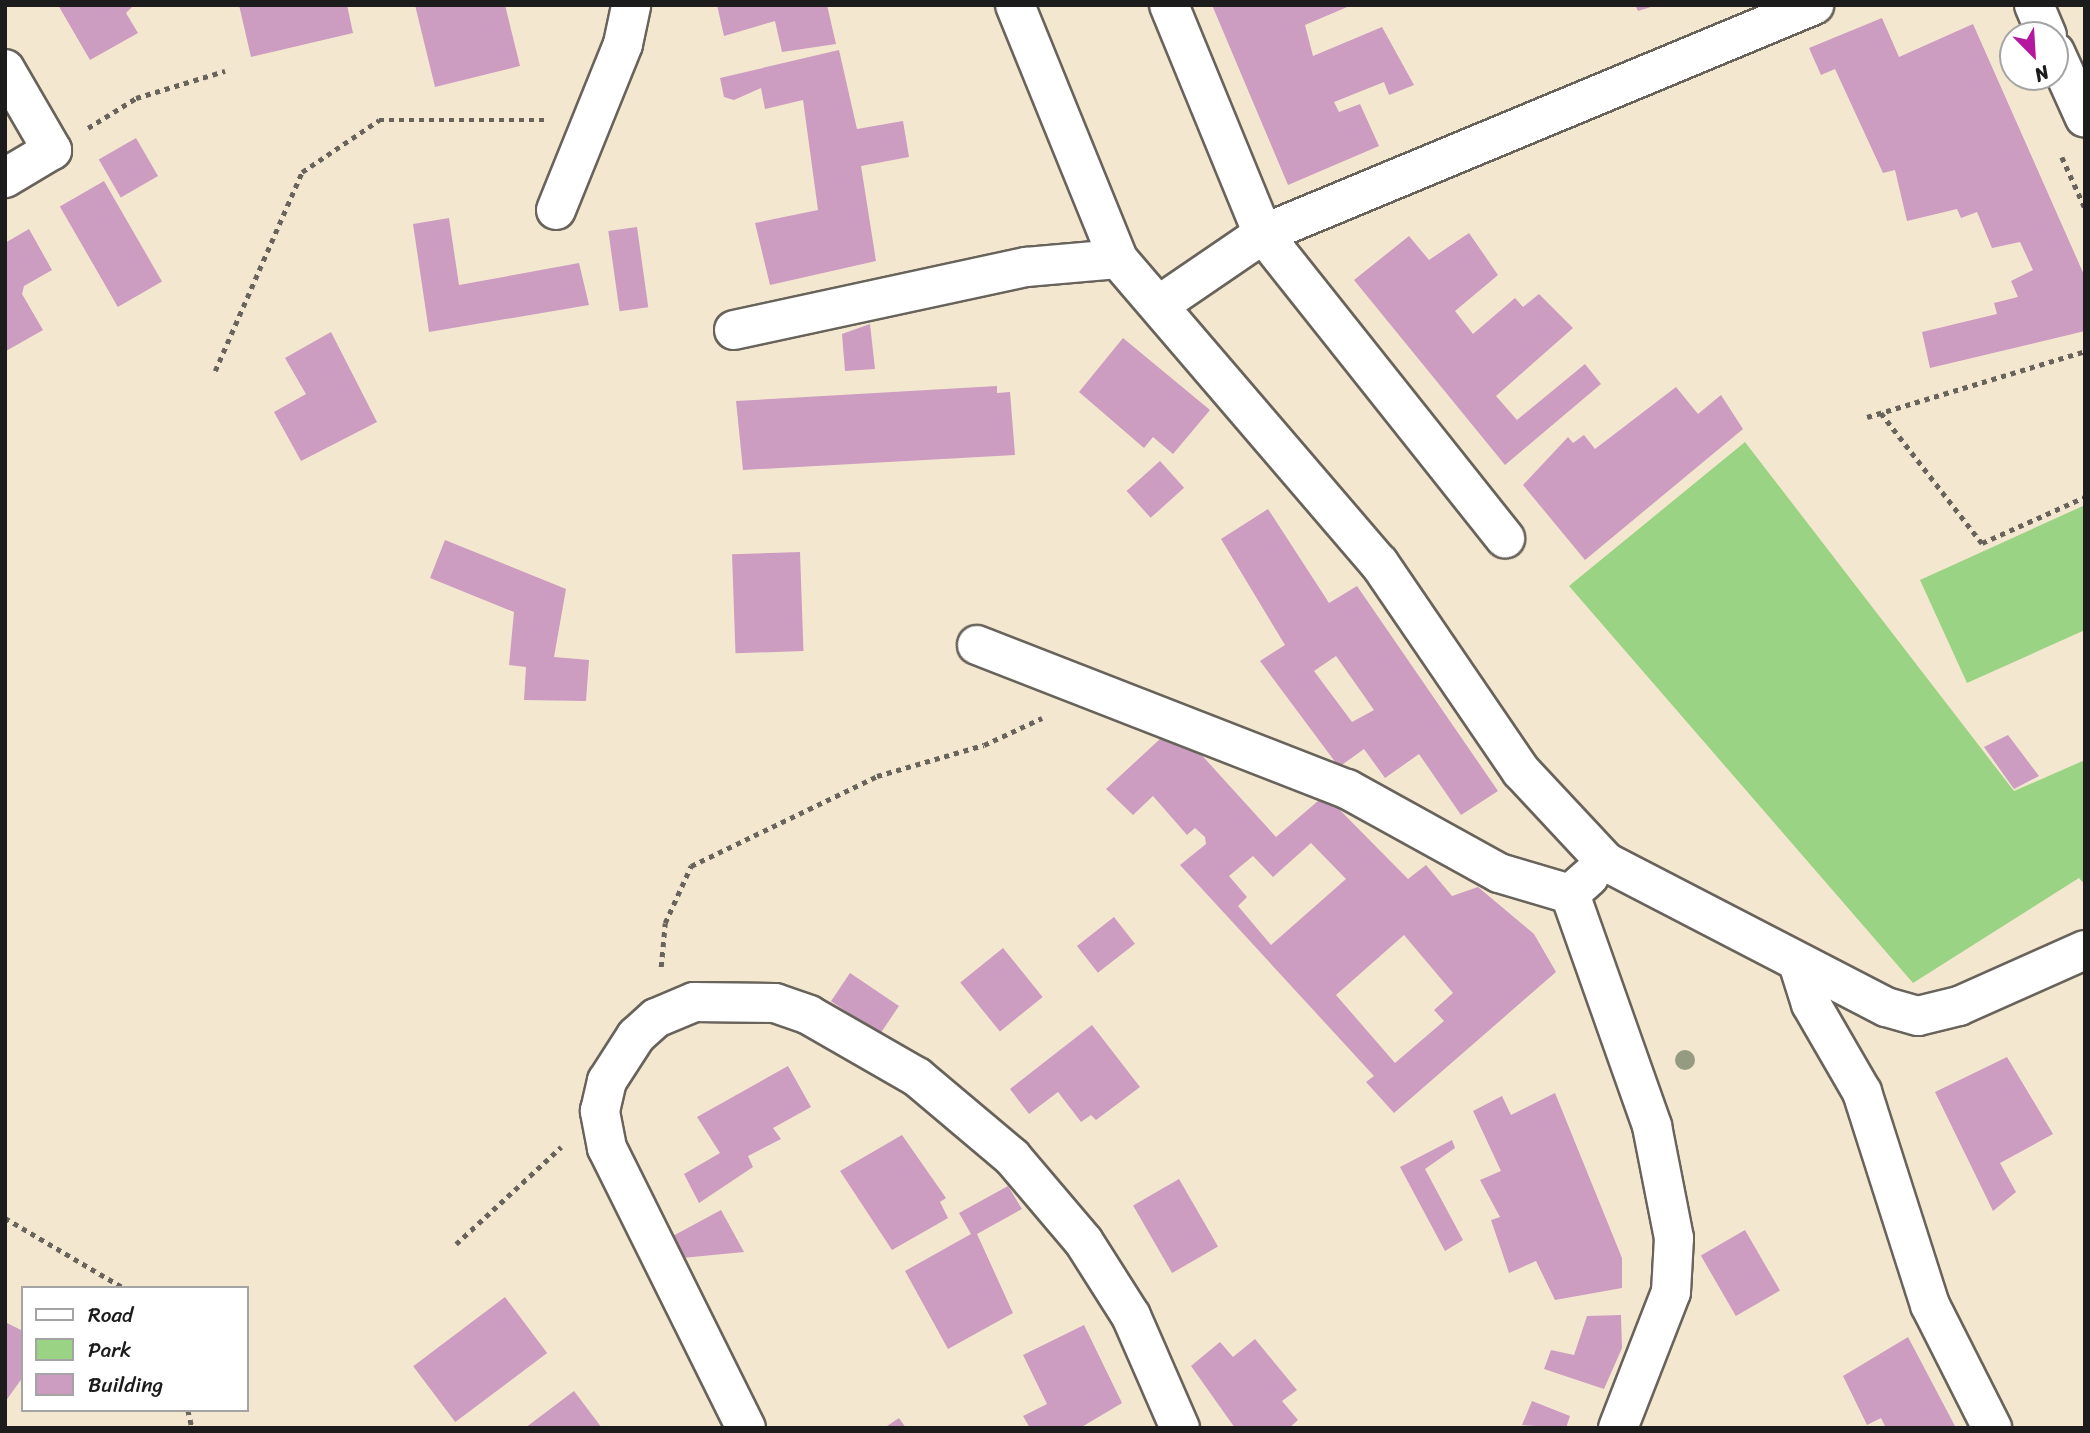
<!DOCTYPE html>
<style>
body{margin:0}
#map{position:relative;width:2090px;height:1433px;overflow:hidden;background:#f4e7d0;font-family:Sriracha,sans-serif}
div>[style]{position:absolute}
.green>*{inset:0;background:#9bd385}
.building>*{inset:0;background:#cc9cc1;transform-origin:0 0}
.path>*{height:4.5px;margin-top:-2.25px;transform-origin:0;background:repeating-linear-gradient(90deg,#68635b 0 5px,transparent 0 10px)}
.roads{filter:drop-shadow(2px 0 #68635b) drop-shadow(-2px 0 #68635b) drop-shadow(0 2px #68635b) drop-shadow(0 -2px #68635b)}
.minor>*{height:38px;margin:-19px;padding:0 19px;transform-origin:19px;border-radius:19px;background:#fff}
.trees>*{width:20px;height:20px;margin:-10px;border-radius:50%;background:#959b81}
span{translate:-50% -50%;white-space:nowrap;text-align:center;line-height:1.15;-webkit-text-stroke:6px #fff;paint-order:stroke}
.frame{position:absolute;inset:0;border:7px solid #1c1c1c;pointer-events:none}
.legend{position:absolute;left:21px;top:1286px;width:228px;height:126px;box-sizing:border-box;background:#fff;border:2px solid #a4a4a4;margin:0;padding:9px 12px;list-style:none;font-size:21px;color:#1c1c1c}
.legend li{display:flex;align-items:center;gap:14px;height:35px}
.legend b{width:35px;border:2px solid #a4a4a4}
.north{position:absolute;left:1999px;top:21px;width:70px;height:70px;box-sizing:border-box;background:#fff;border:2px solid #a4a4a4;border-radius:50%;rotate:156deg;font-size:19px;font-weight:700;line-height:28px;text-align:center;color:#1c1c1c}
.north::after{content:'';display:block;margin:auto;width:24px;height:32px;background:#b5179e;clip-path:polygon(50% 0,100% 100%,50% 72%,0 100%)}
</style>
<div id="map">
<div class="green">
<i style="clip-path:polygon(1745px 442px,2014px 791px,2085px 760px,2085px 885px,2079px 878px,1913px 983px,1569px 586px)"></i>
<i style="clip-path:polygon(2085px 505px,2085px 630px,1967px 683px,1920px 580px)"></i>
</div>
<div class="building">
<i style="clip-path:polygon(58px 5px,134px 5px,126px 13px,138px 33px,90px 60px)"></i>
<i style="clip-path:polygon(239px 5px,347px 5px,353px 33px,251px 57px)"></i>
<i style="clip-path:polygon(415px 5px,505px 5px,520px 66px,435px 87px)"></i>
<i style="clip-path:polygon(717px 5px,827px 5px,836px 44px,782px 52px,775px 21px,724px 36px)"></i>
<i style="clip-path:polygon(1212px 5px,1352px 5px,1305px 25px,1313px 56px,1382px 27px,1414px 85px,1389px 95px,1384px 82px,1334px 102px,1339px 112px,1360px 104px,1379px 146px,1288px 185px)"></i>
<i style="clip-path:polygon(1635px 5px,1654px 5px,1654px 6px,1638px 11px)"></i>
<i style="clip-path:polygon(1882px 18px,1899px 57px,1973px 24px,2085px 277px,2085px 331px,1930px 368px,1922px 332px,1997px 314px,1994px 303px,2018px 297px,2011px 281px,2033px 270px,2020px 242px,1992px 248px,1977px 212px,1961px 218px,1957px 209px,1907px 221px,1895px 170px,1883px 173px,1835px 69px,1821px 75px,1809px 48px)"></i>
<i style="clip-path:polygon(839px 50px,857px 129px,903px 121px,909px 157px,861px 166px,876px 261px,770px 285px,755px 223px,818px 210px,803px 100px,765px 109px,761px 88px,734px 100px,724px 97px,720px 78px)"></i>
<i style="left:136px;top:138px;width:44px;height:43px;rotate:60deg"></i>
<i style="left:104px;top:181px;width:116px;height:51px;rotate:60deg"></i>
<i style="clip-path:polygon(449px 218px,459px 285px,579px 263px,589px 305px,429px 332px,413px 224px)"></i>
<i style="left:637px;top:227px;width:81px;height:29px;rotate:82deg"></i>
<i style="clip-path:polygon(29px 229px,52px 270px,24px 286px,22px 294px,43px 330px,6px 351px,5px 243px)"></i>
<i style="clip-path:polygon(1469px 233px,1498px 275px,1455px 311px,1473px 334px,1515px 298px,1523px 307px,1539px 294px,1573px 328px,1496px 396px,1517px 420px,1585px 364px,1601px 384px,1505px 465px,1354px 280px,1409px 236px,1429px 260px)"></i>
<i style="clip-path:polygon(870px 324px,875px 369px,845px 371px,842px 334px)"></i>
<i style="clip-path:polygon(331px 332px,377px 422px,301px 461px,274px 412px,306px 394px,285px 358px)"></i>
<i style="clip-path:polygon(1123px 338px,1210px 410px,1173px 454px,1153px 437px,1144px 448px,1079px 392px)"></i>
<i style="clip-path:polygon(997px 386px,997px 393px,1010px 392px,1015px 455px,743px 470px,736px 401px)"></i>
<i style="clip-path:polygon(1676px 387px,1698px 414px,1721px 395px,1743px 429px,1585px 560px,1523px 485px,1568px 437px,1573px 443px,1584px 435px,1595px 449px)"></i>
<i style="left:1160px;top:461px;width:36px;height:45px;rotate:48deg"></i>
<i style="clip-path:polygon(evenodd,1268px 509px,1329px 603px,1357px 586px,1498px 791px,1461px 815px,1419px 754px,1385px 778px,1364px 749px,1339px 767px,1260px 661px,1285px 645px,1221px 539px,1268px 509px,1336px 656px,1374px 710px,1352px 722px,1314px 671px,1336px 656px)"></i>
<i style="clip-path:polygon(445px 540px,566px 589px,554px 657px,589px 660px,586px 701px,524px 700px,526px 667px,509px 665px,514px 612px,430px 578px)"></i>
<i style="left:800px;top:552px;width:99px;height:68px;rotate:88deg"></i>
<i style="clip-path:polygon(2008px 735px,2039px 776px,2014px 789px,1984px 747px)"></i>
<i style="clip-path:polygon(evenodd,1160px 739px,1197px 750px,1276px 837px,1325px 795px,1408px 879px,1426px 865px,1452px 896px,1478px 887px,1534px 934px,1556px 972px,1394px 1113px,1366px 1082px,1374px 1076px,1180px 865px,1206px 844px,1205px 837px,1195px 828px,1187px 835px,1153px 796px,1133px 815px,1106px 789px,1160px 739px,1311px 843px,1346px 879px,1271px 945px,1238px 906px,1247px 897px,1229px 876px,1253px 856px,1273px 877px,1311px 843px,1160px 739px,1404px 935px,1453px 993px,1434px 1010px,1444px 1021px,1395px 1063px,1336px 995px,1404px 935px)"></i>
<i style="left:1114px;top:917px;width:34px;height:47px;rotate:52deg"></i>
<i style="left:1003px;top:948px;width:63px;height:55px;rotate:51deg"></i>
<i style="left:850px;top:973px;width:59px;height:34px;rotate:34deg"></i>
<i style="clip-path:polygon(1092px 1025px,1140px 1087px,1096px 1120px,1091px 1115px,1081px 1122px,1058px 1092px,1029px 1114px,1010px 1089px)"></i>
<i style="clip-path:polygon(2007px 1057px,2053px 1134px,2000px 1163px,2016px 1192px,1993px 1211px,1935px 1092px)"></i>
<i style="clip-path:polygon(788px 1066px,811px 1107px,773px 1128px,781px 1139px,748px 1156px,753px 1167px,699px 1203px,684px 1174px,720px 1153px,697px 1117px)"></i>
<i style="clip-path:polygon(1555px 1093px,1622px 1258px,1622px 1288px,1555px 1300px,1536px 1261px,1509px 1273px,1491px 1220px,1500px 1217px,1480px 1180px,1501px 1171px,1473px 1111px,1502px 1096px,1511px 1115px)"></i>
<i style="clip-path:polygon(902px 1135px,946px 1198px,940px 1202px,948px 1218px,892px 1250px,840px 1171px)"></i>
<i style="clip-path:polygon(1452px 1140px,1455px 1148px,1425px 1169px,1463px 1240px,1445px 1251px,1400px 1167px)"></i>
<i style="left:1179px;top:1179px;width:78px;height:53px;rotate:60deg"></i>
<i style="clip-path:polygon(1008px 1186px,1022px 1209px,977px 1234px,1013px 1313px,948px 1349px,905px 1271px,971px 1234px,959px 1213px)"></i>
<i style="clip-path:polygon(721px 1210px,744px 1252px,682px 1258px,671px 1237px)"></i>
<i style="left:1745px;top:1230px;width:70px;height:51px;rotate:60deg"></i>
<i style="left:505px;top:1297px;width:70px;height:115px;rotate:53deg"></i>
<i style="clip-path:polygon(1621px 1315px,1622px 1348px,1604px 1389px,1544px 1369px,1551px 1350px,1574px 1355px,1587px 1316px)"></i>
<i style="clip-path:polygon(5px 1322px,23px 1331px,23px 1377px,5px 1402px)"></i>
<i style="clip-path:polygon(1084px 1325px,1122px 1403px,1080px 1428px,1030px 1428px,1023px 1416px,1047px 1404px,1023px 1355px)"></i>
<i style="clip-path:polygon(1908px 1337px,1956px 1428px,1886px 1428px,1881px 1418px,1867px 1425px,1843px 1376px)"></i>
<i style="clip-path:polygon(1255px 1339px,1297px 1390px,1282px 1401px,1298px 1420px,1289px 1428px,1235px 1428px,1191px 1366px,1220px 1342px,1233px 1357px)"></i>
<i style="clip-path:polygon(574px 1391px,602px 1428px,525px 1428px)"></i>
<i style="clip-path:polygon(1532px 1401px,1570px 1416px,1566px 1428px,1522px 1425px)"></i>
<i style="clip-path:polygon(899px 1418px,906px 1428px,884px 1428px)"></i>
</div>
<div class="path">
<i style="left:88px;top:128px;width:57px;rotate:-32deg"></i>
<i style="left:136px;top:98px;width:93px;rotate:-16.9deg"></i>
<i style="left:2062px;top:157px;width:56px;rotate:65.7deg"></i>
<i style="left:215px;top:371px;width:217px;rotate:-66.4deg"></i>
<i style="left:302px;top:172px;width:93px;rotate:-34deg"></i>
<i style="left:379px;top:120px;width:167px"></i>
<i style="left:1881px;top:413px;width:165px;rotate:52.2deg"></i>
<i style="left:1982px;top:543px;width:113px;rotate:-24.1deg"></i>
<i style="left:1867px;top:417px;width:228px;rotate:-16.8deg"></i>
<i style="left:661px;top:967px;width:44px;rotate:-84.8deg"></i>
<i style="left:665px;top:923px;width:63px;rotate:-65.5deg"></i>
<i style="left:691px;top:866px;width:207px;rotate:-25.8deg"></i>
<i style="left:877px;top:776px;width:111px;rotate:-16.2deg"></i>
<i style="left:984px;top:745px;width:64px;rotate:-25deg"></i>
<i style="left:5px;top:1218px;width:138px;rotate:30.5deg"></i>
<i style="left:456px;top:1244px;width:143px;rotate:-42.7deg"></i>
<i style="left:188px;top:1410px;width:18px;rotate:77deg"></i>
</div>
<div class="roads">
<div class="minor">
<i style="left:1015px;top:5px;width:274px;rotate:67.9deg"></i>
<i style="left:1118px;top:259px;width:401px;rotate:49.4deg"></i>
<i style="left:1379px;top:563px;width:252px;rotate:55.7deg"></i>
<i style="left:1521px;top:771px;width:125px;rotate:47deg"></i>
<i style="left:1606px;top:862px;width:315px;rotate:27.4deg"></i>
<i style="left:1886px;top:1007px;width:33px;rotate:16deg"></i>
<i style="left:1918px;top:1016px;width:42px;rotate:-13.7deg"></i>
<i style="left:1959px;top:1006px;width:138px;rotate:-24deg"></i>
<i style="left:1169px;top:5px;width:248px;rotate:67.7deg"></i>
<i style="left:1263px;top:234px;width:389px;rotate:51.5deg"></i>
<i style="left:2034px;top:5px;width:33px;rotate:67deg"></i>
<i style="left:2055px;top:52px;width:72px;rotate:65.6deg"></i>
<i style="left:5px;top:69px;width:94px;rotate:59.9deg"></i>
<i style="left:52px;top:150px;width:55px;rotate:149.2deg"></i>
<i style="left:556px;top:210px;width:179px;rotate:-68deg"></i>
<i style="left:623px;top:44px;width:40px;rotate:-78deg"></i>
<i style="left:1159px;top:305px;width:126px;rotate:-34.3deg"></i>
<i style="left:1263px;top:234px;width:597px;rotate:-22.57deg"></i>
<i style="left:734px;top:330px;width:299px;rotate:-12.2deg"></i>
<i style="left:1026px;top:267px;width:92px;rotate:-5deg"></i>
<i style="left:977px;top:645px;width:397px;rotate:21.3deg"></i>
<i style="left:1347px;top:789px;width:174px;rotate:28.9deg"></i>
<i style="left:1499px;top:873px;width:74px;rotate:16.5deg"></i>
<i style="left:1589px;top:877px;width:25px;rotate:138deg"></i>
<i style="left:1570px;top:894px;width:246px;rotate:70.5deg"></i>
<i style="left:1652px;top:1126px;width:114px;rotate:78.9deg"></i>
<i style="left:1674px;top:1238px;width:54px;rotate:93.2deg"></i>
<i style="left:1671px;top:1292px;width:146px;rotate:111.3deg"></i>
<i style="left:1798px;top:963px;width:43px;rotate:72.4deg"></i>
<i style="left:1811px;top:1004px;width:102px;rotate:59.9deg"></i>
<i style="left:1862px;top:1092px;width:224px;rotate:72.3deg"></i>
<i style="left:1930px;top:1305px;width:138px;rotate:63.2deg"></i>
<i style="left:746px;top:1428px;width:313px;rotate:-116.4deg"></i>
<i style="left:607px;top:1148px;width:38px;rotate:-101deg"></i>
<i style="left:600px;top:1111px;width:31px;rotate:-77deg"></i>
<i style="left:607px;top:1081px;width:54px;rotate:-57.2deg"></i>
<i style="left:636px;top:1036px;width:27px;rotate:-42deg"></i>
<i style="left:656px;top:1018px;width:41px;rotate:-22.8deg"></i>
<i style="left:694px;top:1002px;width:81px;rotate:0.7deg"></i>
<i style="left:775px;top:1003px;width:36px;rotate:19deg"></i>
<i style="left:809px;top:1015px;width:125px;rotate:29.9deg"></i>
<i style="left:917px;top:1077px;width:124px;rotate:40.1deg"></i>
<i style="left:1012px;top:1157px;width:111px;rotate:49.7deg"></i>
<i style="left:1084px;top:1242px;width:88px;rotate:57.6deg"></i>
<i style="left:1131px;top:1316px;width:122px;rotate:66.4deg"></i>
</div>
</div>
<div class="trees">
<i style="left:1685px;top:1060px"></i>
</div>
<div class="frame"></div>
<ul class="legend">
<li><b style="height:9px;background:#fff"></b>Road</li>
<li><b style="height:19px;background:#9bd385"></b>Park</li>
<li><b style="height:19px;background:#cc9cc1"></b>Building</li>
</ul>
<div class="north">N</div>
</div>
